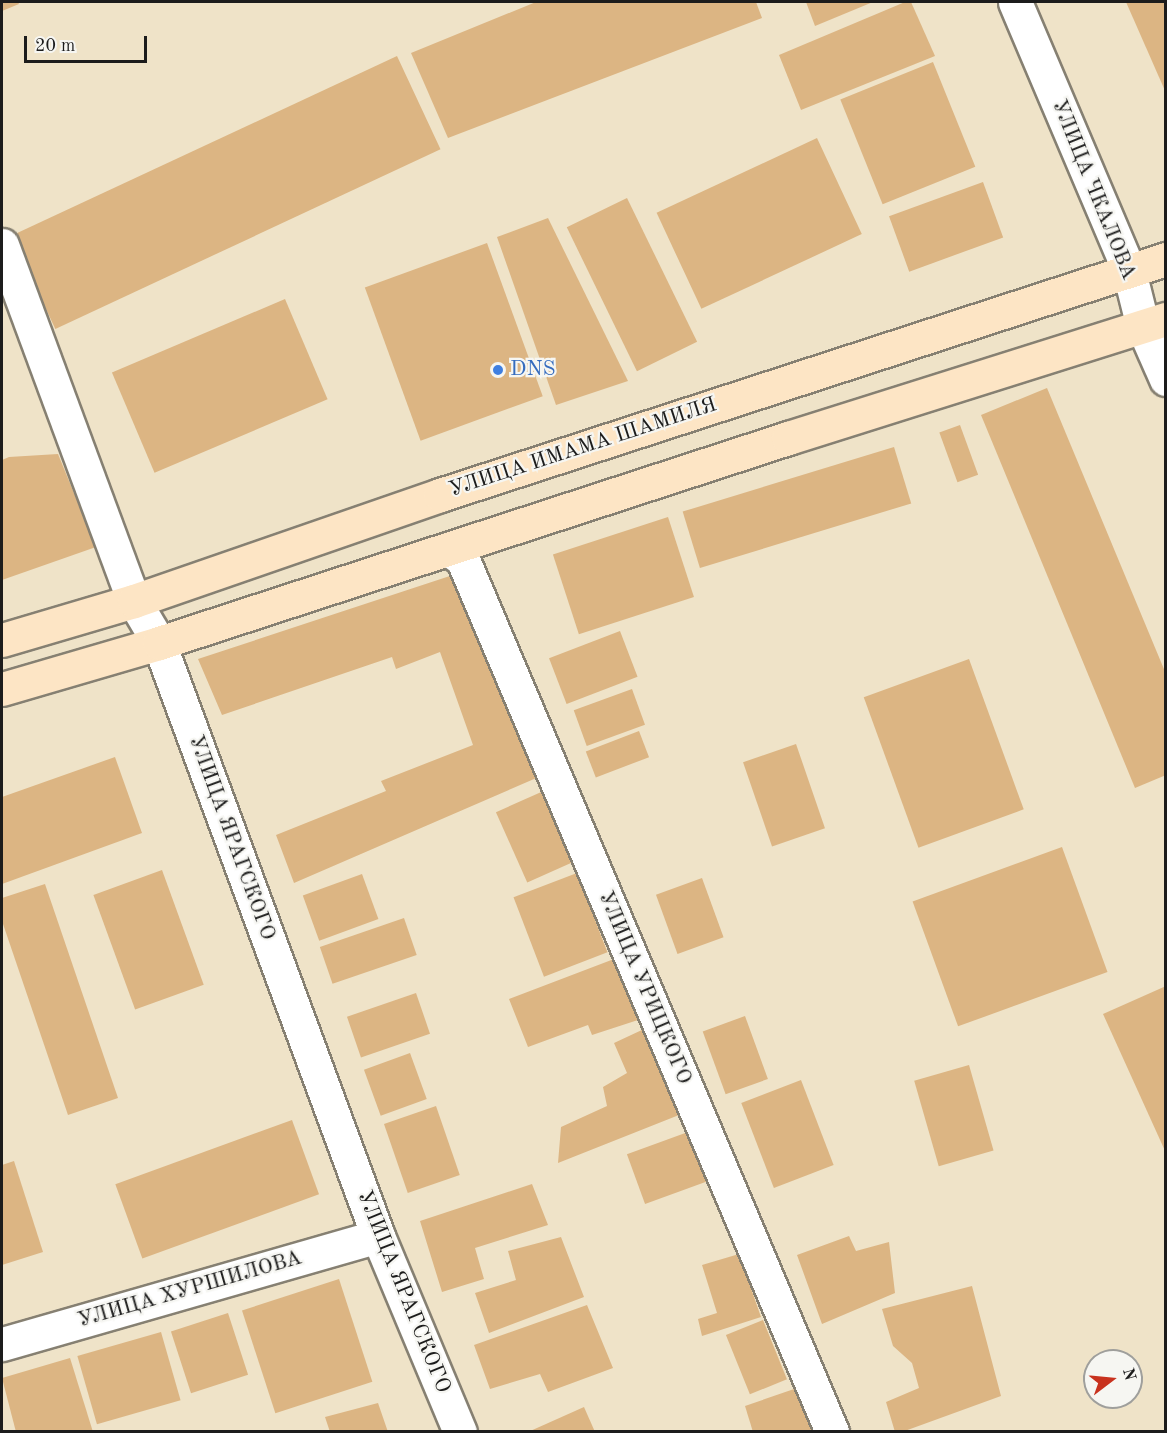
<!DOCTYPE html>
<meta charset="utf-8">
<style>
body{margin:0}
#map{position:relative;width:1167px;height:1433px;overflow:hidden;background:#efe3c8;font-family:"Old Standard TT",serif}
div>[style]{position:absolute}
.building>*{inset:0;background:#dcb583;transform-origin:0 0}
.roads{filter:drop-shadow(2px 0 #868072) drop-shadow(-2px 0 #868072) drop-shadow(0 2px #868072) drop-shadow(0 -2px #868072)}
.street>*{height:33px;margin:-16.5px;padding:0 16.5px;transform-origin:16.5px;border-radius:16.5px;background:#fff}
.secondary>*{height:33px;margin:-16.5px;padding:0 16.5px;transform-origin:16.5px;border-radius:16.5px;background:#fde5c5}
.dots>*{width:16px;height:16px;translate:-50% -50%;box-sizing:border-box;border:3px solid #f6f6f2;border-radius:50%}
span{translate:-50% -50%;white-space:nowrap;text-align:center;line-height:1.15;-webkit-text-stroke:4.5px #f6f6f2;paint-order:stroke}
.street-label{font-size:21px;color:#1c1c1c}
.shop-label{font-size:21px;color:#366cbe}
.left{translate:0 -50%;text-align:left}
.frame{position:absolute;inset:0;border:3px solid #1c1c1c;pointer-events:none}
.north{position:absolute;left:1083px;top:1349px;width:60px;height:60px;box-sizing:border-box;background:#f6f6f2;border:2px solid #9f9f9c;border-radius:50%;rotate:74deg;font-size:16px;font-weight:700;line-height:24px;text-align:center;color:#1c1c1c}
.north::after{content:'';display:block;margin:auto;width:21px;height:27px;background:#c8321e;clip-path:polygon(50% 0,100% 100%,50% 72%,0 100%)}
.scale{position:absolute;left:24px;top:36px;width:123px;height:27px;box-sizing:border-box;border:3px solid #1c1c1c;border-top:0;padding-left:8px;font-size:18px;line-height:21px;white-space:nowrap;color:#1c1c1c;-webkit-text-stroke:4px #f6f6f2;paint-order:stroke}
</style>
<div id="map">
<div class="building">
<i style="clip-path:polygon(2px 2px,18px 2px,19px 4px,2px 11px)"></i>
<i style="clip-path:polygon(536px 2px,756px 2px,762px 18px,448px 138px,411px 53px)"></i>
<i style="clip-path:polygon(806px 2px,873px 2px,815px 26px)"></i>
<i style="clip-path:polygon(905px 2px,911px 2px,935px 56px,801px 110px,779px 55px)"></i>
<i style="clip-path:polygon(1126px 2px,1166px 2px,1166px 93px)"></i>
<i style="left:397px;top:56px;width:103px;height:425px;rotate:65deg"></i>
<i style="left:933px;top:62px;width:113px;height:100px;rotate:68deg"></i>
<i style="left:817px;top:138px;width:106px;height:177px;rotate:65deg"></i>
<i style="left:983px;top:182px;width:59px;height:100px;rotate:70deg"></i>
<i style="left:627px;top:198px;width:160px;height:67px;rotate:64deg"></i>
<i style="clip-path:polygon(548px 218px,628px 381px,556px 405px,497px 237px)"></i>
<i style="left:487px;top:243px;width:163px;height:130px;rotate:70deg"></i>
<i style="left:285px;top:299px;width:109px;height:188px;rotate:67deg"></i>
<i style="clip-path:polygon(1047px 388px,1166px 674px,1166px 775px,1135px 788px,981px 415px)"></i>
<i style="left:960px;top:425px;width:53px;height:22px;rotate:70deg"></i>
<i style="left:894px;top:447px;width:59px;height:221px;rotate:73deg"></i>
<i style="clip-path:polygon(58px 454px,96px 547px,2px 580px,2px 460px,9px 457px)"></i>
<i style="left:668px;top:517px;width:84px;height:121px;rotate:72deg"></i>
<i style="clip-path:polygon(459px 573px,541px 776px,294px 883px,276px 835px,386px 791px,381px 781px,473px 745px,440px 652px,396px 669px,392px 657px,222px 715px,198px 659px)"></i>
<i style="left:620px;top:631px;width:49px;height:76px;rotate:69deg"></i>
<i style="left:969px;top:659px;width:160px;height:112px;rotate:70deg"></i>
<i style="left:632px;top:689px;width:38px;height:62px;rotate:70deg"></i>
<i style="left:639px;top:731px;width:28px;height:57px;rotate:69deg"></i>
<i style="left:796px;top:744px;width:89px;height:56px;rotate:71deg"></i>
<i style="clip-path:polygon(115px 757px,142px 833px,2px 884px,2px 797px)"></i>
<i style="left:548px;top:789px;width:77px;height:57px;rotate:66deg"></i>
<i style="left:1062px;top:847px;width:133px;height:159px;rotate:70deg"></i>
<i style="left:162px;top:870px;width:122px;height:73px;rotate:70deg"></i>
<i style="left:577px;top:873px;width:85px;height:68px;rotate:69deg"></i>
<i style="left:362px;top:874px;width:48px;height:63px;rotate:70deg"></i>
<i style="left:702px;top:878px;width:63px;height:49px;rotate:70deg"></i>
<i style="clip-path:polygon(45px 884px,118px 1098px,68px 1115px,2px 921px,2px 898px)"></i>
<i style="left:404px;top:918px;width:39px;height:89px;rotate:71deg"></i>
<i style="clip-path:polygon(614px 959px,638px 1020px,592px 1035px,588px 1025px,528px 1047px,509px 999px)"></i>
<i style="clip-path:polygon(1166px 986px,1166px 1153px,1103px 1014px)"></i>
<i style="left:416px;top:993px;width:43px;height:73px;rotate:71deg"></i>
<i style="left:745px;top:1016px;width:67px;height:45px;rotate:70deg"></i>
<i style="clip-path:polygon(644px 1029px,679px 1115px,558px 1163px,561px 1127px,607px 1106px,603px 1087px,627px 1073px,614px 1043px)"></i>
<i style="left:410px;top:1053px;width:49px;height:49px;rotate:70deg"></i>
<i style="left:969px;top:1065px;width:89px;height:57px;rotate:74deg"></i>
<i style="left:801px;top:1080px;width:91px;height:64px;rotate:69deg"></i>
<i style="left:436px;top:1106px;width:73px;height:55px;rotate:71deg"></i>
<i style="left:292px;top:1120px;width:79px;height:188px;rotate:70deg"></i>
<i style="left:688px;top:1132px;width:53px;height:65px;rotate:70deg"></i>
<i style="clip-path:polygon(14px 1161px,43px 1252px,2px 1265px,2px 1165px)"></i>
<i style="clip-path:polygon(532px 1184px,548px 1225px,475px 1248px,484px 1279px,442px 1292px,420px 1221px)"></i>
<i style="clip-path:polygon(849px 1236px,856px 1251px,889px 1242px,895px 1293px,822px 1324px,797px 1255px)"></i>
<i style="clip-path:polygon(561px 1237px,584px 1297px,489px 1333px,475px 1293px,516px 1280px,508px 1251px)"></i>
<i style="clip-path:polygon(739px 1254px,761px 1317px,702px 1336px,698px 1319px,717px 1313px,702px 1265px)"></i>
<i style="left:339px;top:1279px;width:108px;height:102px;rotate:72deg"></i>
<i style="clip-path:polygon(972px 1286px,1001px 1396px,902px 1432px,895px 1432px,886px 1402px,919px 1388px,912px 1363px,893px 1346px,882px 1309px)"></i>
<i style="clip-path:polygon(587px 1305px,613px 1368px,548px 1392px,540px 1374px,490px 1389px,474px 1345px)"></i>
<i style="left:228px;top:1313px;width:65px;height:60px;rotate:72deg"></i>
<i style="left:763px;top:1320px;width:64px;height:40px;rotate:68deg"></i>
<i style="left:161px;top:1332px;width:71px;height:87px;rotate:74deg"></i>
<i style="clip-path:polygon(70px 1358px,93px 1432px,16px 1432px,2px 1378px)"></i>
<i style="clip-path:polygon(797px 1388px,812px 1432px,753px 1432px,745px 1406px)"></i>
<i style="clip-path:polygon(378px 1403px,388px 1432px,330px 1432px,325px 1417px)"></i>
<i style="clip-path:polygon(584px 1407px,595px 1432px,528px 1432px)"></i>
</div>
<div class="roads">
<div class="street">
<i style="left:1015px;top:2px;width:292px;rotate:67deg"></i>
<i style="left:1129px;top:271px;width:58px;rotate:76deg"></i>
<i style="left:1143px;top:327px;width:57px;rotate:66.1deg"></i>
<i style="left:2px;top:245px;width:380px;rotate:69.7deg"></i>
<i style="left:134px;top:601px;width:49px;rotate:59.2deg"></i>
<i style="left:159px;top:643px;width:632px;rotate:69.73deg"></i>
<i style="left:378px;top:1236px;width:212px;rotate:67.3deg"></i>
<i style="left:449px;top:549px;width:18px;rotate:38deg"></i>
<i style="left:463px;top:560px;width:947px;rotate:67.06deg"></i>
<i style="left:2px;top:1344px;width:391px;rotate:-16deg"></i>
</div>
<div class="secondary">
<i style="left:2px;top:640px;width:138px;rotate:-16.5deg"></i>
<i style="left:134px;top:601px;width:324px;rotate:-19.1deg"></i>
<i style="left:440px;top:495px;width:763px;rotate:-18.01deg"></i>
<i style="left:2px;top:689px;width:164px;rotate:-16.3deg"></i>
<i style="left:159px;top:643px;width:662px;rotate:-18.05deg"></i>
<i style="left:788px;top:438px;width:396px;rotate:-17.5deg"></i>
</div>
</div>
<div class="dots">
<i style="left:498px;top:370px;background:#3f7fe0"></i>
</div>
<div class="street-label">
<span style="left:1093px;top:190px;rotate:68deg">УЛИЦА ЧКАЛОВА</span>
<span style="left:583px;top:448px;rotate:-18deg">УЛИЦА ИМАМА ШАМИЛЯ</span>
<span style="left:231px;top:838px;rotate:70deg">УЛИЦА ЯРАГСКОГО</span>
<span style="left:644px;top:988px;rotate:67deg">УЛИЦА УРИЦКОГО</span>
<span style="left:190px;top:1290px;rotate:-16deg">УЛИЦА ХУРШИЛОВА</span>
<span style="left:403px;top:1292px;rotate:68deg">УЛИЦА ЯРАГСКОГО</span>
</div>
<div class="shop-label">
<span class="left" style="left:510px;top:370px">DNS</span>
</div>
<div class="frame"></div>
<div class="north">N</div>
<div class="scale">20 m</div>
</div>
